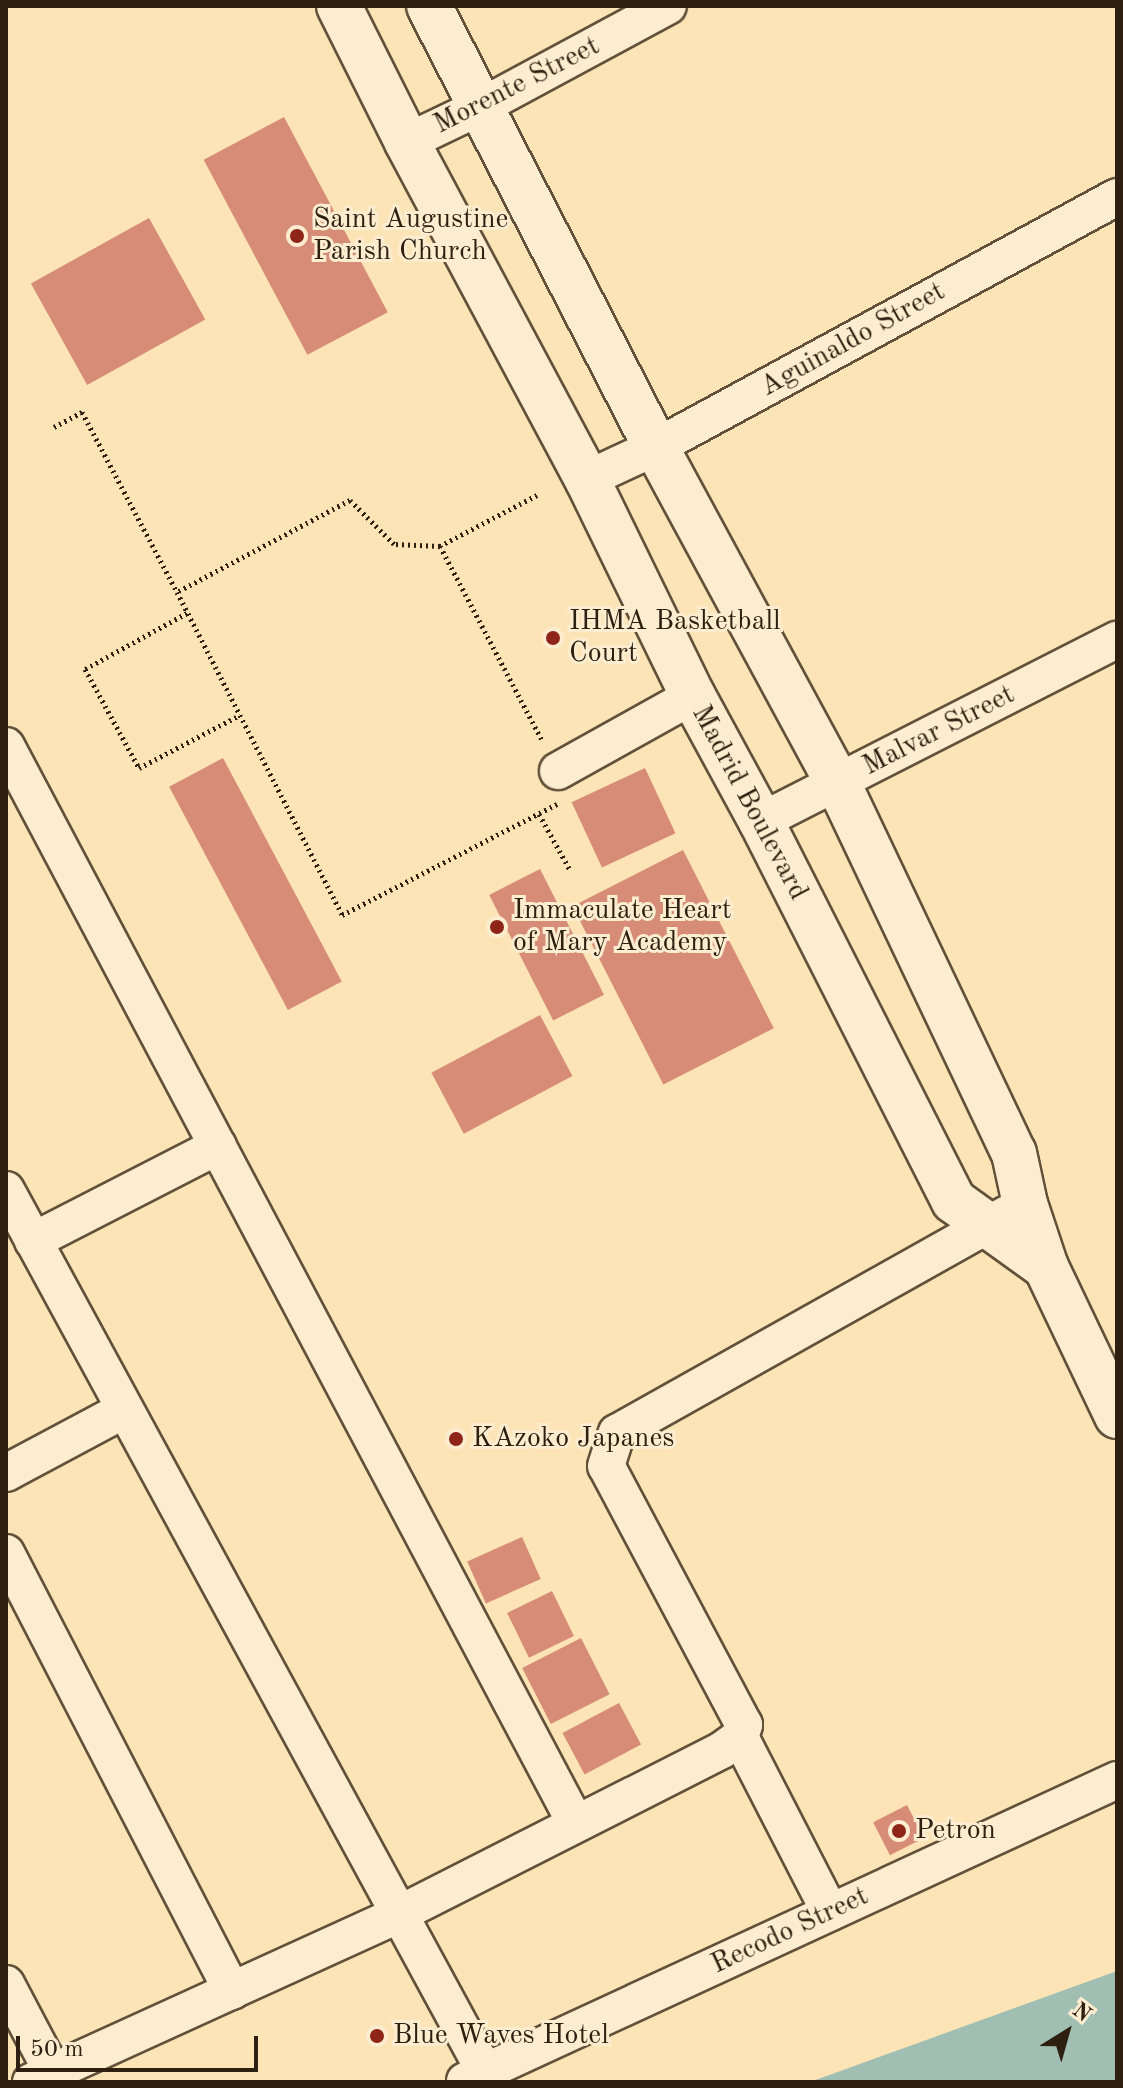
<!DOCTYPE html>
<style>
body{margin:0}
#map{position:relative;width:1123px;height:2088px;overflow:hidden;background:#fce4b6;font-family:"Old Standard TT",serif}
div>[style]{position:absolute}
.water>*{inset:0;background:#a0beb2}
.building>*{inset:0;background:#d68c77;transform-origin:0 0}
.path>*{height:5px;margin-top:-2.5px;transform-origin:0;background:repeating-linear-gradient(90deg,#2d2011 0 2px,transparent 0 6px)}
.roads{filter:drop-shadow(2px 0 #61513a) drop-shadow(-2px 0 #61513a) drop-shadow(0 2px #61513a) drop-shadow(0 -2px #61513a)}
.minor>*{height:36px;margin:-18px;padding:0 18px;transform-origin:18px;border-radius:18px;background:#fdedd0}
.tertiary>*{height:44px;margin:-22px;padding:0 22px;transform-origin:22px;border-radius:22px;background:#fdedd0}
.dots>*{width:22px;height:22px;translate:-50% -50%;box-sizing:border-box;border:4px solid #fdedd0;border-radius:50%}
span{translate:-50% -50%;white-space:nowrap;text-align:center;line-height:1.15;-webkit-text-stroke:6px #fdedd0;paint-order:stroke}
.street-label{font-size:28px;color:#2d2011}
.poi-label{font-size:28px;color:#2d2011}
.left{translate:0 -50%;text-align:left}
.frame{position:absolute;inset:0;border:8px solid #2d2011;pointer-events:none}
.north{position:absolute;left:1027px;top:1992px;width:80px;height:80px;-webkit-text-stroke:6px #fdedd0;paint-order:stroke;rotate:37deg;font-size:22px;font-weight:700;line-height:32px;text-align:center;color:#2d2011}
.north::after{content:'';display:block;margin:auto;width:28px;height:36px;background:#2d2011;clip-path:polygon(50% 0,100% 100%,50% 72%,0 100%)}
.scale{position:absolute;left:16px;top:2036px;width:242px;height:36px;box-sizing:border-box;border:4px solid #2d2011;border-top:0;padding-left:10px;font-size:24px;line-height:28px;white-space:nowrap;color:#2d2011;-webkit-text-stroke:6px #fdedd0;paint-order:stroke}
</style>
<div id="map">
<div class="water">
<i style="clip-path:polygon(1117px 1971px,1117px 2082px,810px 2082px)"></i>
</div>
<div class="building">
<i style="left:284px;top:117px;width:221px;height:91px;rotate:62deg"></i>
<i style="left:149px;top:218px;width:116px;height:135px;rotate:61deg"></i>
<i style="left:223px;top:758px;width:253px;height:61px;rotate:62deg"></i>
<i style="left:645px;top:768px;width:72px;height:81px;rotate:65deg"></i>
<i style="left:683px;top:850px;width:200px;height:124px;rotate:63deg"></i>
<i style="left:540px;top:869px;width:141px;height:57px;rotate:63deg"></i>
<i style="left:540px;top:1015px;width:69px;height:123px;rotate:62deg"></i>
<i style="left:522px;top:1537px;width:46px;height:60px;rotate:66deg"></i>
<i style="left:552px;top:1591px;width:50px;height:50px;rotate:64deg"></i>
<i style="left:581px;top:1638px;width:63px;height:66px;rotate:63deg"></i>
<i style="left:619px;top:1703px;width:47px;height:64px;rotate:62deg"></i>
<i style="left:907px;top:1805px;width:37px;height:38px;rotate:63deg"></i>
</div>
<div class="path">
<i style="left:54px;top:427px;width:32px;rotate:-28deg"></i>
<i style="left:82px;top:412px;width:204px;rotate:62.2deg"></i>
<i style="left:537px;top:495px;width:110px;rotate:152.3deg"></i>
<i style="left:440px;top:546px;width:221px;rotate:62.3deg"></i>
<i style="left:440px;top:546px;width:46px;rotate:-177.5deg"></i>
<i style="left:394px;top:544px;width:62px;rotate:-135deg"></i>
<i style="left:350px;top:500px;width:196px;rotate:152deg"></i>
<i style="left:177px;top:592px;width:363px;rotate:62.9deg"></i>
<i style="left:342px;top:915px;width:242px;rotate:-27.3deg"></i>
<i style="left:187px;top:613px;width:116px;rotate:151.2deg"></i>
<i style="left:85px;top:669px;width:113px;rotate:61.4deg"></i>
<i style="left:139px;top:768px;width:114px;rotate:-27.7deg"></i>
<i style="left:539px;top:814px;width:64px;rotate:61deg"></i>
</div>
<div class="roads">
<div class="minor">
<i style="left:407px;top:142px;width:83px;rotate:-25.6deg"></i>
<i style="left:482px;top:106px;width:211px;rotate:-28.3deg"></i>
<i style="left:587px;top:479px;width:76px;rotate:-24.9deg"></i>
<i style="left:656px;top:447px;width:524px;rotate:-28.47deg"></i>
<i style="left:6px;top:746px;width:1219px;rotate:62.13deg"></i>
<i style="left:558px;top:771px;width:154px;rotate:-29.1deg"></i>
<i style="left:761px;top:821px;width:399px;rotate:-27deg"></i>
<i style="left:6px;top:1190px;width:1004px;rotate:61.49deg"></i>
<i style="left:33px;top:1241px;width:208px;rotate:-27.2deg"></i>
<i style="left:6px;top:1473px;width:134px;rotate:-28.1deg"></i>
<i style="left:6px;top:1553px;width:493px;rotate:62.7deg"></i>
<i style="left:740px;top:1737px;width:197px;rotate:62.8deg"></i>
<i style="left:6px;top:1984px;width:101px;rotate:62.2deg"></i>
<i style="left:465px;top:2081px;width:718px;rotate:-24.78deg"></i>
<i style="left:31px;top:2082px;width:402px;rotate:-24.5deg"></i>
<i style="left:397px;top:1915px;width:364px;rotate:-26.9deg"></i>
<i style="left:722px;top:1750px;width:22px;rotate:-36deg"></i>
<i style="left:740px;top:1737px;width:13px;rotate:-72deg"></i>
<i style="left:744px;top:1725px;width:293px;rotate:-118deg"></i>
<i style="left:606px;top:1466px;width:35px;rotate:-72deg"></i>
<i style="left:617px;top:1433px;width:447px;rotate:-29.3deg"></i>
</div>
<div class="tertiary">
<i style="left:339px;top:6px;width:152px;rotate:63.4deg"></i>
<i style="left:407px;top:142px;width:382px;rotate:61.9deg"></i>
<i style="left:587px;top:479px;width:242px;rotate:64deg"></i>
<i style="left:693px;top:696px;width:142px;rotate:61.5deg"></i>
<i style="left:761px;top:821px;width:426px;rotate:63.1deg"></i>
<i style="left:954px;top:1201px;width:113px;rotate:35.7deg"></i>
<i style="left:429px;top:6px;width:496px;rotate:62.8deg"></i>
<i style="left:656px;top:447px;width:382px;rotate:61.6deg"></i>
<i style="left:838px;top:783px;width:410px;rotate:64.6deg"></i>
<i style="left:1014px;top:1153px;width:52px;rotate:77.8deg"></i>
<i style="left:1025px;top:1204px;width:66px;rotate:71.6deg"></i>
<i style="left:1046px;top:1267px;width:165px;rotate:64.5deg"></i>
</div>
</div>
<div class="dots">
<i style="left:297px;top:236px;background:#8f2418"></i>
<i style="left:553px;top:638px;background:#8f2418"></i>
<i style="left:497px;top:927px;background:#8f2418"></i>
<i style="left:456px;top:1439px;background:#8f2418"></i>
<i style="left:899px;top:1831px;background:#8f2418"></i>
<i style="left:377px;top:2036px;background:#8f2418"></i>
</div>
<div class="street-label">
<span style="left:517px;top:86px;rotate:-27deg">Morente Street</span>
<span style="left:853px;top:340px;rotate:-29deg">Aguinaldo Street</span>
<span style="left:939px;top:731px;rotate:-27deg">Malvar Street</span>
<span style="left:749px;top:803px;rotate:62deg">Madrid Boulevard</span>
<span style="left:790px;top:1931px;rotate:-25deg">Recodo Street</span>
</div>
<div class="poi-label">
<span class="left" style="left:313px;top:236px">Saint Augustine<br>Parish Church</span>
<span class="left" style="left:569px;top:638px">IHMA Basketball<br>Court</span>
<span class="left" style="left:513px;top:927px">Immaculate Heart<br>of Mary Academy</span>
<span class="left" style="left:472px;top:1439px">KAzoko Japanes</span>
<span class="left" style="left:915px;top:1831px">Petron</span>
<span class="left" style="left:393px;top:2036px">Blue Waves Hotel</span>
</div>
<div class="frame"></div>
<div class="north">N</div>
<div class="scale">50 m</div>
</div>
